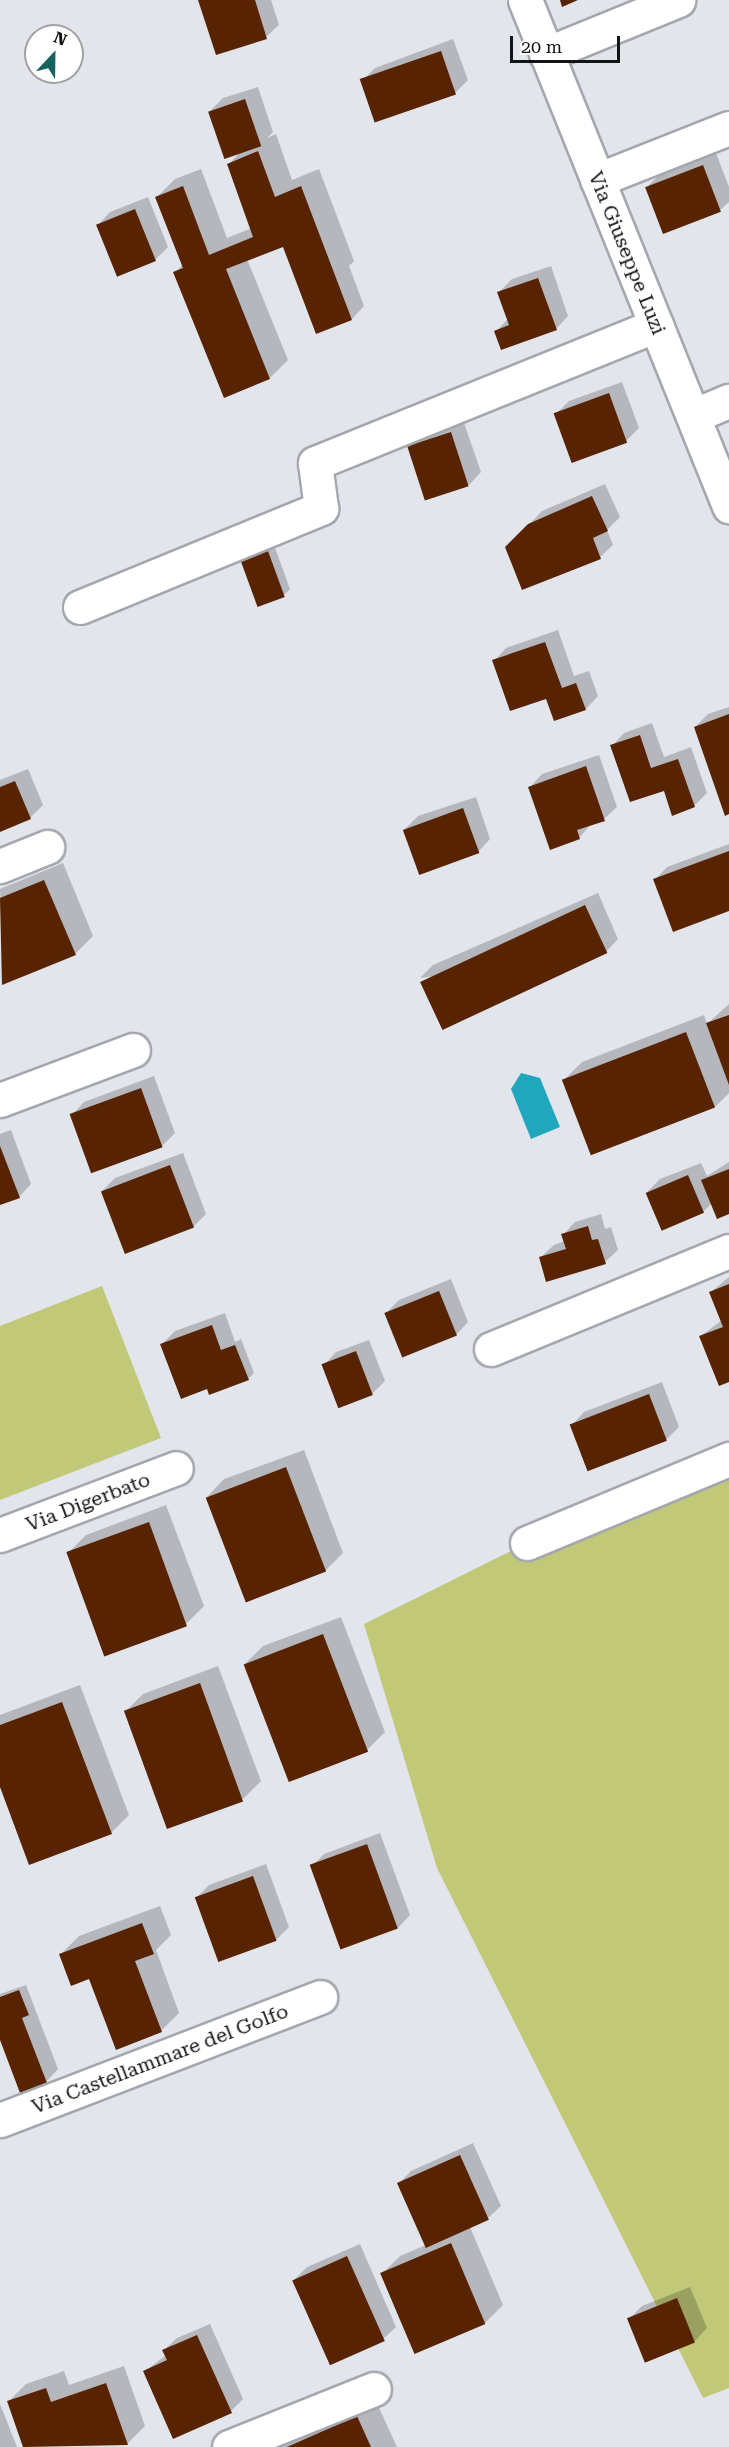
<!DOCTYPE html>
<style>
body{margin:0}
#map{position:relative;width:729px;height:2447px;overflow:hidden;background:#e3e5ec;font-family:"Roboto Serif",serif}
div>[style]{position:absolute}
.green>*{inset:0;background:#c1c878}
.water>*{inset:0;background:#20a7be}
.shadow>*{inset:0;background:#0003}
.building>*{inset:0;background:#572300;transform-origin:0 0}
.roads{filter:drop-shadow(2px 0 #a5a7ae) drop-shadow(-2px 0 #a5a7ae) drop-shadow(0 2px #a5a7ae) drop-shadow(0 -2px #a5a7ae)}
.minor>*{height:33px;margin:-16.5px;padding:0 16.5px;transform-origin:16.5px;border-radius:16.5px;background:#fff}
span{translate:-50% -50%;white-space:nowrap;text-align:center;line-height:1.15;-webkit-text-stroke:6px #fff;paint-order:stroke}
.street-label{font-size:20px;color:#131416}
.north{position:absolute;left:24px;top:24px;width:60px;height:60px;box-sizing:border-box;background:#fff;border:2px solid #a1a1a2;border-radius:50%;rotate:22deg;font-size:16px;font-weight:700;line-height:24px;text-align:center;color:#131416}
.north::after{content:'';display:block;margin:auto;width:21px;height:27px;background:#14635e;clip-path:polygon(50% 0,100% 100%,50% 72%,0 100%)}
.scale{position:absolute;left:510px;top:36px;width:110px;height:27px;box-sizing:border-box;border:3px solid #131416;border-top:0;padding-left:8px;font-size:18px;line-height:21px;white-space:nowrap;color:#131416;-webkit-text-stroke:4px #fff;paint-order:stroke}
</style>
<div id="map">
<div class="green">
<i style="clip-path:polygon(102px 1286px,161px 1438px,0 1500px,0 1326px)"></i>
<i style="clip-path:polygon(729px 1459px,729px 2388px,703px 2398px,437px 1868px,364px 1624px,527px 1543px)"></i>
</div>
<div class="water">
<i style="clip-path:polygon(521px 1073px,540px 1078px,560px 1127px,531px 1139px,511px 1089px)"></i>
</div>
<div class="shadow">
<i style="clip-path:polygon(200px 0,271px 0,279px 25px,266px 37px)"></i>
<i style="clip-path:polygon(453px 39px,468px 80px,455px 93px,362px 81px,375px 68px)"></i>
<i style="clip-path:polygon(258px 87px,273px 132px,267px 138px,276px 134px,292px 180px,319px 169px,354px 261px,349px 266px,364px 306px,352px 319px,284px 245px,247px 259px,288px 360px,270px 378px,175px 273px,183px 264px,157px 197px,175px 179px,201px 169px,227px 238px,252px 228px,229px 164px,241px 151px,210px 111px,223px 98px)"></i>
<i style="clip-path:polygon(716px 153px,729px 187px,729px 202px,720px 210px,647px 187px,660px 174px)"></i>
<i style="clip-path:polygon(148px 197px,168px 247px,155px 260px,98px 225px,110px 212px)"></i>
<i style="clip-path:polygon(551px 266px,568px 316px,556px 329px,496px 331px,508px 319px,499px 292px,512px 279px)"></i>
<i style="clip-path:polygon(622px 382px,639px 428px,626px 441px,556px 414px,569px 401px)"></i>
<i style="clip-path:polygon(463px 420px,481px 472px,469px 485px,409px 447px,422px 435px)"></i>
<i style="clip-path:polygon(605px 484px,620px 517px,607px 530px,613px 545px,600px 557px,507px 548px,542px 511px)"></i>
<i style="clip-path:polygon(274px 545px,290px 589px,284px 595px,242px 561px)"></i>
<i style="clip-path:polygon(558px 630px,574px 676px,589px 671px,598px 696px,586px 709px,555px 719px,547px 697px,494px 661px,506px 648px)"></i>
<i style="clip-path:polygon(729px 707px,729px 813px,695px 727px,708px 714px)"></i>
<i style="clip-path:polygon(652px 723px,664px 757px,691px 747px,707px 793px,694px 806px,665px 789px,612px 746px,624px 733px)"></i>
<i style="clip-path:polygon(599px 755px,617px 807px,604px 819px,591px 824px,579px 838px,530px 787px,542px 774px)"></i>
<i style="clip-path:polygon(28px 769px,43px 805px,30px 818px,0 830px,0 780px)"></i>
<i style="clip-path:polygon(476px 797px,490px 839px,478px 852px,405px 829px,418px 816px)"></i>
<i style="clip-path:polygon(729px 844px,729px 909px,655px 880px,667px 867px)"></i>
<i style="clip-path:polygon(63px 863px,93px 936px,75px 954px,3px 983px,0 889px)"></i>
<i style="clip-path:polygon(598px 893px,618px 939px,606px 952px,420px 978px,433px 965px)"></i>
<i style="clip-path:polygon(729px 1004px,729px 1093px,715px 1107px,564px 1080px,582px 1062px,704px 1015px,707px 1024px)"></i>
<i style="clip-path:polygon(154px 1076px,175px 1133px,162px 1146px,72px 1115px,84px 1102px)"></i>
<i style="clip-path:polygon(11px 1130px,31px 1184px,19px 1197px,0 1204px,0 1134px)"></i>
<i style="clip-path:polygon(183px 1153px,206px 1214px,193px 1227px,102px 1191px,115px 1178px)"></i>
<i style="clip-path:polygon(729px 1162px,729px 1212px,712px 1203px,703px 1212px,647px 1192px,660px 1179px,701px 1163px,707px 1176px)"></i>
<i style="clip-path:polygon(601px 1214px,605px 1229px,611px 1227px,618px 1250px,605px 1262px,541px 1257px,554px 1245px,565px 1241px,563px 1235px,575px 1222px)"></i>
<i style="clip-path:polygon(729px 1277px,729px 1380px,701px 1336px,722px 1320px,711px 1292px)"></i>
<i style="clip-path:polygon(451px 1279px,468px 1322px,456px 1335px,386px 1313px,399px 1300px)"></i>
<i style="clip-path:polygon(225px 1313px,235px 1342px,241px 1339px,254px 1373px,248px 1379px,208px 1390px,162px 1344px,175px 1331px)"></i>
<i style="clip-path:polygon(369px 1340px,385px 1381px,372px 1394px,324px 1365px,336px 1352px)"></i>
<i style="clip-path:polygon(662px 1382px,679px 1427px,667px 1439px,589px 1470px,572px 1425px,584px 1412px)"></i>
<i style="clip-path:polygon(304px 1450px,343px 1553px,325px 1571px,207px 1497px,224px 1479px)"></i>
<i style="clip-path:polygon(166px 1505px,204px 1606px,186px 1624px,68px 1553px,86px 1535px)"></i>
<i style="clip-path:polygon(341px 1617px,385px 1732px,367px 1750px,245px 1664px,263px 1646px)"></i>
<i style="clip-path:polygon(218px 1666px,261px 1781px,243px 1799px,125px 1712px,143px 1694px)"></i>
<i style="clip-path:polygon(80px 1685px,129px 1815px,111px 1833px,0 1783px,0 1715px)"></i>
<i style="clip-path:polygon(380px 1833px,410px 1915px,398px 1928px,312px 1866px,324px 1854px)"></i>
<i style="clip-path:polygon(266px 1864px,289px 1927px,276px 1940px,196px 1898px,209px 1885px)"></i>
<i style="clip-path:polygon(160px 1906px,171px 1935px,156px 1950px,179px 2013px,161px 2031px,61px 1954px,79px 1936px)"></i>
<i style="clip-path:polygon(26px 1985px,58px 2069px,46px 2082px,0 2035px,0 1994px)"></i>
<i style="clip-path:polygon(473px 2143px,501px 2206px,488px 2218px,470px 2227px,503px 2305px,485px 2323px,382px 2274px,400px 2256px,426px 2245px,399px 2183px,411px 2171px)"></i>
<i style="clip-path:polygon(360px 2244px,396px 2327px,383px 2339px,330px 2362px,294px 2280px,307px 2267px)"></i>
<i style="clip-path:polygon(690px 2287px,707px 2328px,695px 2341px,629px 2319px,642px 2306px)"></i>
<i style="clip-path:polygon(210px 2324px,243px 2399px,231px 2411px,145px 2371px,166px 2355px,164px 2350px,177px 2338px)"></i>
<i style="clip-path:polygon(124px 2366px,145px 2426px,127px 2444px,24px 2447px,8px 2402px,26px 2384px,64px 2371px,69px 2385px)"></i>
<i style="clip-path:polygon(375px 2399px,397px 2447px,273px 2447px)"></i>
<i style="clip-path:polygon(0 2404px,17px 2447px,0 2447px)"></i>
</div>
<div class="building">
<i style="clip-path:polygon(198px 0,255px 0,267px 39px,216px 55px)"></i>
<i style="clip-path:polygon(560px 0,578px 0,562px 7px)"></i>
<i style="left:441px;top:51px;width:46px;height:86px;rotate:71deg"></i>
<i style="left:245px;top:99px;width:50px;height:39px;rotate:71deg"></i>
<i style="clip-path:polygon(258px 151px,275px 197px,301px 186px,352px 320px,316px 334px,283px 247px,226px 269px,270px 379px,224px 398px,173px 272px,183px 268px,155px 197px,183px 186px,209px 255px,253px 237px,227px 164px)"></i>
<i style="left:703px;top:165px;width:50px;height:62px;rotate:69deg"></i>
<i style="left:135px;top:209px;width:56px;height:42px;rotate:68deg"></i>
<i style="clip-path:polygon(538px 278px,557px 330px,501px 350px,494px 331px,509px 325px,497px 292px)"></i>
<i style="left:609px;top:393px;width:53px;height:59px;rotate:70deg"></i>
<i style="left:451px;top:432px;width:57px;height:46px;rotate:72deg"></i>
<i style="clip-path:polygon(592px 496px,608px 531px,593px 538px,601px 559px,522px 590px,505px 547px,528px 524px)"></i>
<i style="left:268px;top:551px;width:49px;height:29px;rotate:70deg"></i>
<i style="clip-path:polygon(545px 642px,562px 688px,576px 683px,586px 710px,554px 721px,546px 699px,510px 711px,492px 660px)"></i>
<i style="clip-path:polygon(729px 714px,729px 814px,725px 816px,694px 727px)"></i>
<i style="clip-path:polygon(640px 735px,651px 768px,678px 759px,695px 807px,672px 816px,664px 791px,630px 802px,610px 745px)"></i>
<i style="clip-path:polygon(586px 766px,605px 821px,577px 830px,580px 839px,550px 850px,528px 787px)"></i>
<i style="clip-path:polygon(15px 781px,31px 819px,0 832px,0 787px)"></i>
<i style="left:463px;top:808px;width:48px;height:64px;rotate:70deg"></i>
<i style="clip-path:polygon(729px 851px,729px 911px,673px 932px,653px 879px)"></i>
<i style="clip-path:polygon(44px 880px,76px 955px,2px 985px,0 898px)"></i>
<i style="left:585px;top:905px;width:53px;height:182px;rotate:65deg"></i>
<i style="clip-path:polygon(729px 1015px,729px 1085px,706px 1023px)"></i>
<i style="left:686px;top:1032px;width:81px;height:133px;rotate:69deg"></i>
<i style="left:141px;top:1088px;width:63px;height:76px;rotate:70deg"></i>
<i style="clip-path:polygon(0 1146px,20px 1198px,0 1205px)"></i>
<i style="left:170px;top:1165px;width:67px;height:74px;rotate:69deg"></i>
<i style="clip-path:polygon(729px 1169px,729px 1214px,717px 1219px,701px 1180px)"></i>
<i style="left:688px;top:1175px;width:41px;height:46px;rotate:67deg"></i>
<i style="clip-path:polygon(588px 1226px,592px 1240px,598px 1239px,606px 1264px,546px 1282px,539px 1257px,566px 1249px,561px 1234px)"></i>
<i style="clip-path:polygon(729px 1284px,729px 1382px,719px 1386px,699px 1336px,723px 1327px,709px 1292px)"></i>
<i style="left:439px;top:1291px;width:48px;height:59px;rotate:68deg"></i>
<i style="clip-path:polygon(212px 1325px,221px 1350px,235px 1345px,249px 1380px,209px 1395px,207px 1389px,181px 1399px,160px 1344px)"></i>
<i style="left:356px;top:1351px;width:47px;height:37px;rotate:69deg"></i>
<i style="left:649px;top:1394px;width:50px;height:85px;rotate:69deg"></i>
<i style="left:286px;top:1467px;width:112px;height:86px;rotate:69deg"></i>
<i style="left:149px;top:1522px;width:111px;height:88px;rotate:70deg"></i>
<i style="left:323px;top:1634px;width:126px;height:85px;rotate:69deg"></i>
<i style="left:200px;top:1683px;width:126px;height:81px;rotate:70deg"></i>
<i style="clip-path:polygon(62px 1702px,112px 1834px,29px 1865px,0 1787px,0 1725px)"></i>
<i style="left:367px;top:1844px;width:90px;height:61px;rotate:70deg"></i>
<i style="left:253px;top:1876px;width:69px;height:62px;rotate:70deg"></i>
<i style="clip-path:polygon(142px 1923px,154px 1954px,135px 1961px,162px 2032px,116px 2050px,89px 1979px,71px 1986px,59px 1954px)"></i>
<i style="clip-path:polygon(19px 1990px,29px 2015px,22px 2018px,47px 2083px,20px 2093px,0 2040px,0 1997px)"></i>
<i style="left:460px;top:2155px;width:71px;height:69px;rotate:66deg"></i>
<i style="left:451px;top:2243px;width:88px;height:77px;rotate:67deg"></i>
<i style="left:347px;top:2256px;width:93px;height:60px;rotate:66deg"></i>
<i style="left:677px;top:2298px;width:48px;height:54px;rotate:68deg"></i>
<i style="clip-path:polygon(197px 2335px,232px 2413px,173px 2439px,143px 2371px,167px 2360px,162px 2350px)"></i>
<i style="clip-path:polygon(106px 2383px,128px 2445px,23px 2447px,7px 2401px,46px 2388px,51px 2402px)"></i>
<i style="clip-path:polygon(357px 2416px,371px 2447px,287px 2447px)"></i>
</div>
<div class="roads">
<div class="minor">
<i style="left:525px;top:0;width:546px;rotate:68.04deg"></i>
<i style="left:546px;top:54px;width:143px;rotate:-22.2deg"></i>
<i style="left:597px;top:180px;width:142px;rotate:-21.5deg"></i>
<i style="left:693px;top:416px;width:39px;rotate:-23deg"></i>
<i style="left:80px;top:607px;width:261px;rotate:-22.3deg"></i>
<i style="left:321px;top:508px;width:45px;rotate:-97.6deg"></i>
<i style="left:315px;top:463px;width:368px;rotate:-22deg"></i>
<i style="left:0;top:866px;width:51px;rotate:-22deg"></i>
<i style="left:0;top:1100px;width:142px;rotate:-20.6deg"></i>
<i style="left:491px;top:1349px;width:257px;rotate:-22.4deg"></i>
<i style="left:0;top:1535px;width:188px;rotate:-20.8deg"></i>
<i style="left:527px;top:1543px;width:219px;rotate:-22.6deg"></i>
<i style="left:0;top:2120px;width:343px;rotate:-21deg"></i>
<i style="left:229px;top:2447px;width:156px;rotate:-21.8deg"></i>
</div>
</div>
<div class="street-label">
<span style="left:627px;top:253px;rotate:68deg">Via Giuseppe Luzi</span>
<span style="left:88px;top:1502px;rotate:-21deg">Via Digerbato</span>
<span style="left:160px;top:2059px;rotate:-21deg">Via Castellammare del Golfo</span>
</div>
<div class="north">N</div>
<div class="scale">20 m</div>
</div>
